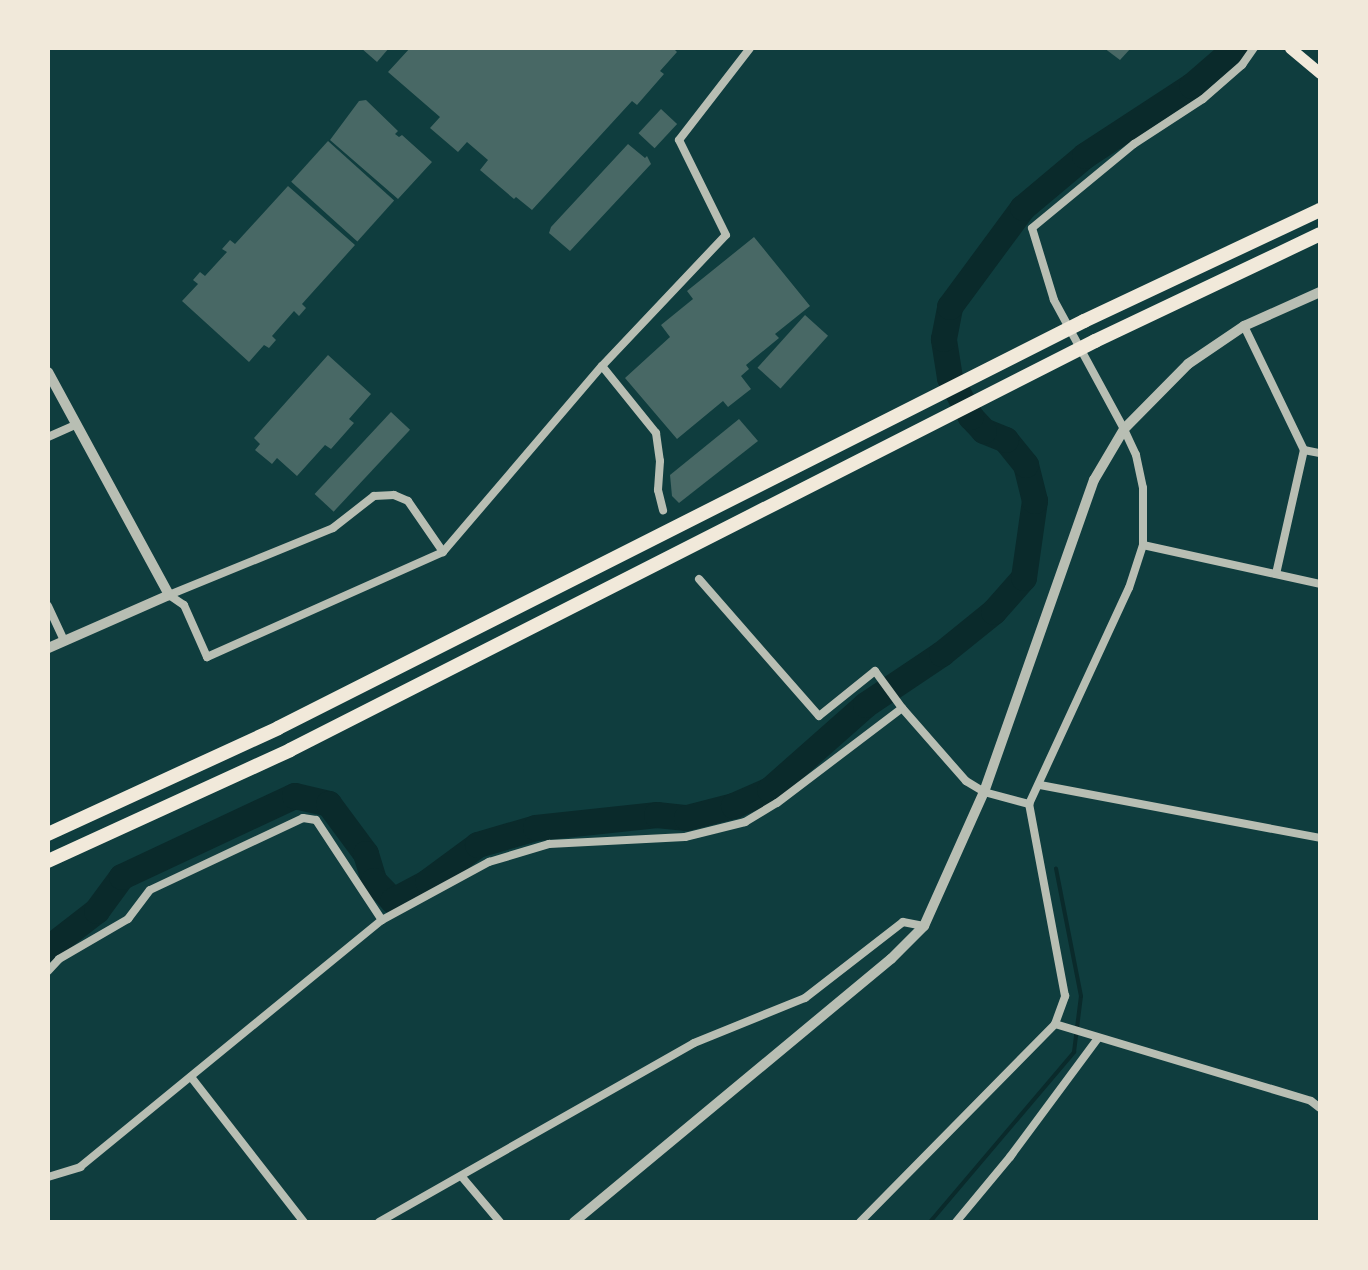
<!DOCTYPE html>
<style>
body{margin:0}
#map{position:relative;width:1368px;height:1270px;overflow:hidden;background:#0f3d3e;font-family:"PT Sans",sans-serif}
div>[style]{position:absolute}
.stream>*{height:4px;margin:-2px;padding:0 2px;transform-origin:2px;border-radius:2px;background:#0a2a2b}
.river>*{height:26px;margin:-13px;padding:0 13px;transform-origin:13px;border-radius:13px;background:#0a2a2b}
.building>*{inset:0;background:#486865;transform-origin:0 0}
.minor>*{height:8px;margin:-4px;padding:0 4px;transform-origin:4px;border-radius:4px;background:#b8beb3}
.tertiary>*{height:10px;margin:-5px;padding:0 5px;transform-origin:5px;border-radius:5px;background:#b8beb3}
.secondary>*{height:11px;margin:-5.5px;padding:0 5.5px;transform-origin:5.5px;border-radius:5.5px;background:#f1e9da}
.motorway>*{height:14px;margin:-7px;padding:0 7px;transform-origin:7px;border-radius:7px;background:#f1e9da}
span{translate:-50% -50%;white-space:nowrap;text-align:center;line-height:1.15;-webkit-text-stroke:6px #f1e9da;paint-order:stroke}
.frame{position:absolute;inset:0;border:50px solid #f1e9da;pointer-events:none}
</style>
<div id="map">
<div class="stream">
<i style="left:930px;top:1222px;width:223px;rotate:-49.7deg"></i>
<i style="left:1074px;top:1052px;width:56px;rotate:-82.9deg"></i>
<i style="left:1081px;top:996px;width:130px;rotate:-101.1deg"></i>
</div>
<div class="river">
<i style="left:48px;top:949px;width:62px;rotate:-37.8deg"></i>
<i style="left:97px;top:911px;width:42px;rotate:-53.7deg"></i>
<i style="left:122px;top:877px;width:191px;rotate:-25.1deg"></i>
<i style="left:295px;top:796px;width:35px;rotate:13deg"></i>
<i style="left:329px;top:804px;width:62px;rotate:53.5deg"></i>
<i style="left:366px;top:854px;width:28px;rotate:73deg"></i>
<i style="left:374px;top:881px;width:28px;rotate:46deg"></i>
<i style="left:393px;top:901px;width:40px;rotate:-28deg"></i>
<i style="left:428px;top:882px;width:62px;rotate:-36.5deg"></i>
<i style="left:478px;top:845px;width:60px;rotate:-16.3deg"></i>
<i style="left:536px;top:828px;width:122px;rotate:-6.1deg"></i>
<i style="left:657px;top:815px;width:30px;rotate:6deg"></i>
<i style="left:687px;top:818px;width:49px;rotate:-14.3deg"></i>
<i style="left:734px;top:806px;width:39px;rotate:-24deg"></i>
<i style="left:770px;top:790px;width:128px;rotate:-41.5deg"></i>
<i style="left:866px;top:705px;width:92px;rotate:-33.9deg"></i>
<i style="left:942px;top:654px;width:67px;rotate:-38.9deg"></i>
<i style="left:994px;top:612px;width:45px;rotate:-48.6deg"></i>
<i style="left:1024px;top:578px;width:78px;rotate:-81.9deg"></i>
<i style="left:1035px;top:501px;width:37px;rotate:-104deg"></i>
<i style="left:1026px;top:465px;width:32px;rotate:-129deg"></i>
<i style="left:1006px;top:440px;width:24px;rotate:-158deg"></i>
<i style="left:984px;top:431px;width:19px;rotate:-133deg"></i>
<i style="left:971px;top:417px;width:44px;rotate:-118.3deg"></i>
<i style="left:950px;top:378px;width:39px;rotate:-99deg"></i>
<i style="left:944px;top:339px;width:33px;rotate:-79deg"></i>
<i style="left:950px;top:307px;width:123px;rotate:-53.6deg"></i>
<i style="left:1023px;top:208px;width:81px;rotate:-40deg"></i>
<i style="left:1085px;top:156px;width:128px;rotate:-33.2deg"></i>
<i style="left:1192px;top:86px;width:58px;rotate:-40.8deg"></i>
</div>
<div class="building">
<i style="clip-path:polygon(361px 48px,389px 48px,377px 62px)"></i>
<i style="clip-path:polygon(410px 48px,673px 48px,677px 52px,660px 71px,664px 74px,637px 105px,632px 101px,532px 210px,516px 197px,514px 199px,480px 170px,488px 160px,467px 142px,458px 152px,430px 128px,440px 117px,388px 72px)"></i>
<i style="clip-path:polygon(1104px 48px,1131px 48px,1120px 60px)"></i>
<i style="clip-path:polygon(366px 100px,398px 131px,395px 134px,399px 137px,402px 135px,432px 162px,398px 199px,330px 140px,359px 101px)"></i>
<i style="left:661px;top:109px;width:22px;height:33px;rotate:43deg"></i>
<i style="left:328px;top:141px;width:89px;height:55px;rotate:42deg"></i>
<i style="clip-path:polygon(628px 144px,645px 158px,647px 156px,651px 164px,570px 251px,549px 233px,551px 227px)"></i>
<i style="clip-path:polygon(288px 186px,355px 245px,302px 304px,306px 308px,299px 316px,294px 311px,272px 336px,276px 340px,269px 348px,264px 345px,249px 362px,182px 301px,198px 284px,193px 280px,200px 272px,205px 276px,227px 252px,222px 249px,230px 240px,235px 244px)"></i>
<i style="clip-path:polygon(754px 237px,810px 306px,775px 334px,779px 338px,746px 365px,749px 369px,741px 376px,751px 389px,728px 407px,723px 401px,677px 439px,625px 378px,670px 337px,661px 325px,693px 299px,687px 291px)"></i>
<i style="left:805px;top:315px;width:31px;height:71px;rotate:42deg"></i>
<i style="clip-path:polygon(328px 355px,371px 394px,349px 419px,354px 423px,331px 449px,325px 445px,297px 476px,277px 458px,272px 464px,255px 450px,260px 444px,254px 438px)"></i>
<i style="left:391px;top:412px;width:26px;height:112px;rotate:43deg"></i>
<i style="clip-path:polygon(739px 419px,758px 441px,679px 503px,672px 496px,670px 475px)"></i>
</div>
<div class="minor">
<i style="left:1244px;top:326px;width:138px;rotate:64.2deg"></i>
<i style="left:1304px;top:450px;width:16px;rotate:11deg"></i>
<i style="left:602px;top:366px;width:86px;rotate:51.1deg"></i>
<i style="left:656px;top:433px;width:28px;rotate:82deg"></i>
<i style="left:660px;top:461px;width:29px;rotate:94deg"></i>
<i style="left:658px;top:490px;width:21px;rotate:76deg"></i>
<i style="left:48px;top:437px;width:30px;rotate:-24deg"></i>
<i style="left:1143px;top:545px;width:181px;rotate:12.4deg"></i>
<i style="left:1276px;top:574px;width:127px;rotate:-77.3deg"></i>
<i style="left:699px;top:579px;width:182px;rotate:48.8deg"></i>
<i style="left:819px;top:716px;width:72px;rotate:-38.8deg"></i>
<i style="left:875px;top:671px;width:46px;rotate:53.9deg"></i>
<i style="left:902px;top:708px;width:97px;rotate:48.8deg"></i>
<i style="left:966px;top:781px;width:21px;rotate:31deg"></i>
<i style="left:984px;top:792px;width:47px;rotate:14.9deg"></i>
<i style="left:169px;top:595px;width:18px;rotate:34deg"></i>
<i style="left:184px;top:605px;width:57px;rotate:66.1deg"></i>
<i style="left:207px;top:657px;width:258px;rotate:-24deg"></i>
<i style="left:443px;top:552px;width:245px;rotate:-49.5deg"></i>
<i style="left:602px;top:366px;width:180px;rotate:-46.6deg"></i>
<i style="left:726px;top:235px;width:106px;rotate:-116.3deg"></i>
<i style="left:679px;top:140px;width:116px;rotate:-52.3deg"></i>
<i style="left:169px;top:595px;width:177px;rotate:-22.2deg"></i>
<i style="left:333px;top:528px;width:52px;rotate:-38deg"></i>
<i style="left:374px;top:496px;width:20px;rotate:-3deg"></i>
<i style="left:394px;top:495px;width:15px;rotate:23deg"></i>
<i style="left:408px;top:501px;width:62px;rotate:55.5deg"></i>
<i style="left:48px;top:606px;width:38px;rotate:65deg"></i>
<i style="left:1040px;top:785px;width:285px;rotate:10.7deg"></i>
<i style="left:48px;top:971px;width:16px;rotate:-47deg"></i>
<i style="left:59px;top:959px;width:80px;rotate:-30.1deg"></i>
<i style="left:128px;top:919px;width:36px;rotate:-53deg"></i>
<i style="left:150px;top:890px;width:169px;rotate:-25.2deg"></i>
<i style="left:303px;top:818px;width:13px;rotate:9deg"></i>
<i style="left:316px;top:820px;width:120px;rotate:56.6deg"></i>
<i style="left:1055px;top:1024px;width:267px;rotate:16.7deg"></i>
<i style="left:1311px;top:1101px;width:11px;rotate:38deg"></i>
<i style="left:191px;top:1077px;width:184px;rotate:52.1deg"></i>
<i style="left:48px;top:1177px;width:34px;rotate:-17deg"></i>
<i style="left:80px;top:1167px;width:390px;rotate:-39.3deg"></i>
<i style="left:382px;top:920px;width:122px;rotate:-28.5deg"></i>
<i style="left:489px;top:862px;width:63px;rotate:-16.7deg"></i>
<i style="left:549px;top:844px;width:136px;rotate:-2.9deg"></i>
<i style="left:685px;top:837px;width:62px;rotate:-14deg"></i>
<i style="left:745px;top:822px;width:37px;rotate:-31deg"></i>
<i style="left:777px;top:803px;width:157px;rotate:-37.2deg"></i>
<i style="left:462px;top:1177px;width:59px;rotate:49.8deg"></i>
<i style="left:379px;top:1222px;width:362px;rotate:-29.6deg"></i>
<i style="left:694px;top:1043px;width:120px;rotate:-22.1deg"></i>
<i style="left:805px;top:998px;width:124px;rotate:-37.8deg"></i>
<i style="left:903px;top:922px;width:21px;rotate:11deg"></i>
<i style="left:860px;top:1222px;width:278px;rotate:-45.4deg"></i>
<i style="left:1055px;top:1024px;width:30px;rotate:-70deg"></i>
<i style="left:1065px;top:996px;width:195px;rotate:-100.6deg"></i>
<i style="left:1029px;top:804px;width:238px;rotate:-65.2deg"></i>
<i style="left:1129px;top:588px;width:45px;rotate:-72deg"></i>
<i style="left:1143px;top:545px;width:57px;rotate:-90deg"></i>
<i style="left:1143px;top:488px;width:34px;rotate:-102deg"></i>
<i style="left:1136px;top:455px;width:29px;rotate:-115deg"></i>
<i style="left:1124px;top:429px;width:147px;rotate:-118.5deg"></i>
<i style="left:1054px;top:300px;width:75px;rotate:-107deg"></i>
<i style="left:1032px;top:228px;width:132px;rotate:-39.5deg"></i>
<i style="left:1134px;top:144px;width:82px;rotate:-33.1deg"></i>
<i style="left:1203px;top:99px;width:52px;rotate:-41.1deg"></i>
<i style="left:1242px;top:65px;width:21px;rotate:-55deg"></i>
<i style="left:956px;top:1222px;width:85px;rotate:-50.3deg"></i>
<i style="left:1010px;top:1157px;width:148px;rotate:-53.5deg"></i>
</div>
<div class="tertiary">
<i style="left:48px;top:372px;width:254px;rotate:61.5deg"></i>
<i style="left:169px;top:595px;width:132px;rotate:156.3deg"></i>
<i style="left:574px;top:1222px;width:412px;rotate:-39.7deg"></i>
<i style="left:891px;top:959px;width:47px;rotate:-45deg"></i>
<i style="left:924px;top:926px;width:147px;rotate:-65.9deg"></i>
<i style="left:984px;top:792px;width:331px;rotate:-70.6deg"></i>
<i style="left:1094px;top:480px;width:59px;rotate:-59.5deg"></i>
<i style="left:1124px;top:429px;width:91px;rotate:-45.4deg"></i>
<i style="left:1188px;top:364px;width:68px;rotate:-34.2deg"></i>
<i style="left:1244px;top:326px;width:83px;rotate:-24.1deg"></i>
</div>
<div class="secondary">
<i style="left:1290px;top:48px;width:39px;rotate:40deg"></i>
</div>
<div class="motorway">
<i style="left:48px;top:834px;width:253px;rotate:-24.7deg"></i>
<i style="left:278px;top:728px;width:903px;rotate:-26.79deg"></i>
<i style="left:1084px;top:321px;width:261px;rotate:-25.2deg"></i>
<i style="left:48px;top:861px;width:266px;rotate:-24.6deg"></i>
<i style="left:290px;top:750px;width:903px;rotate:-26.93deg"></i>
<i style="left:1095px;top:341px;width:249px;rotate:-25.4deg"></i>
</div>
<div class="frame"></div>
</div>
